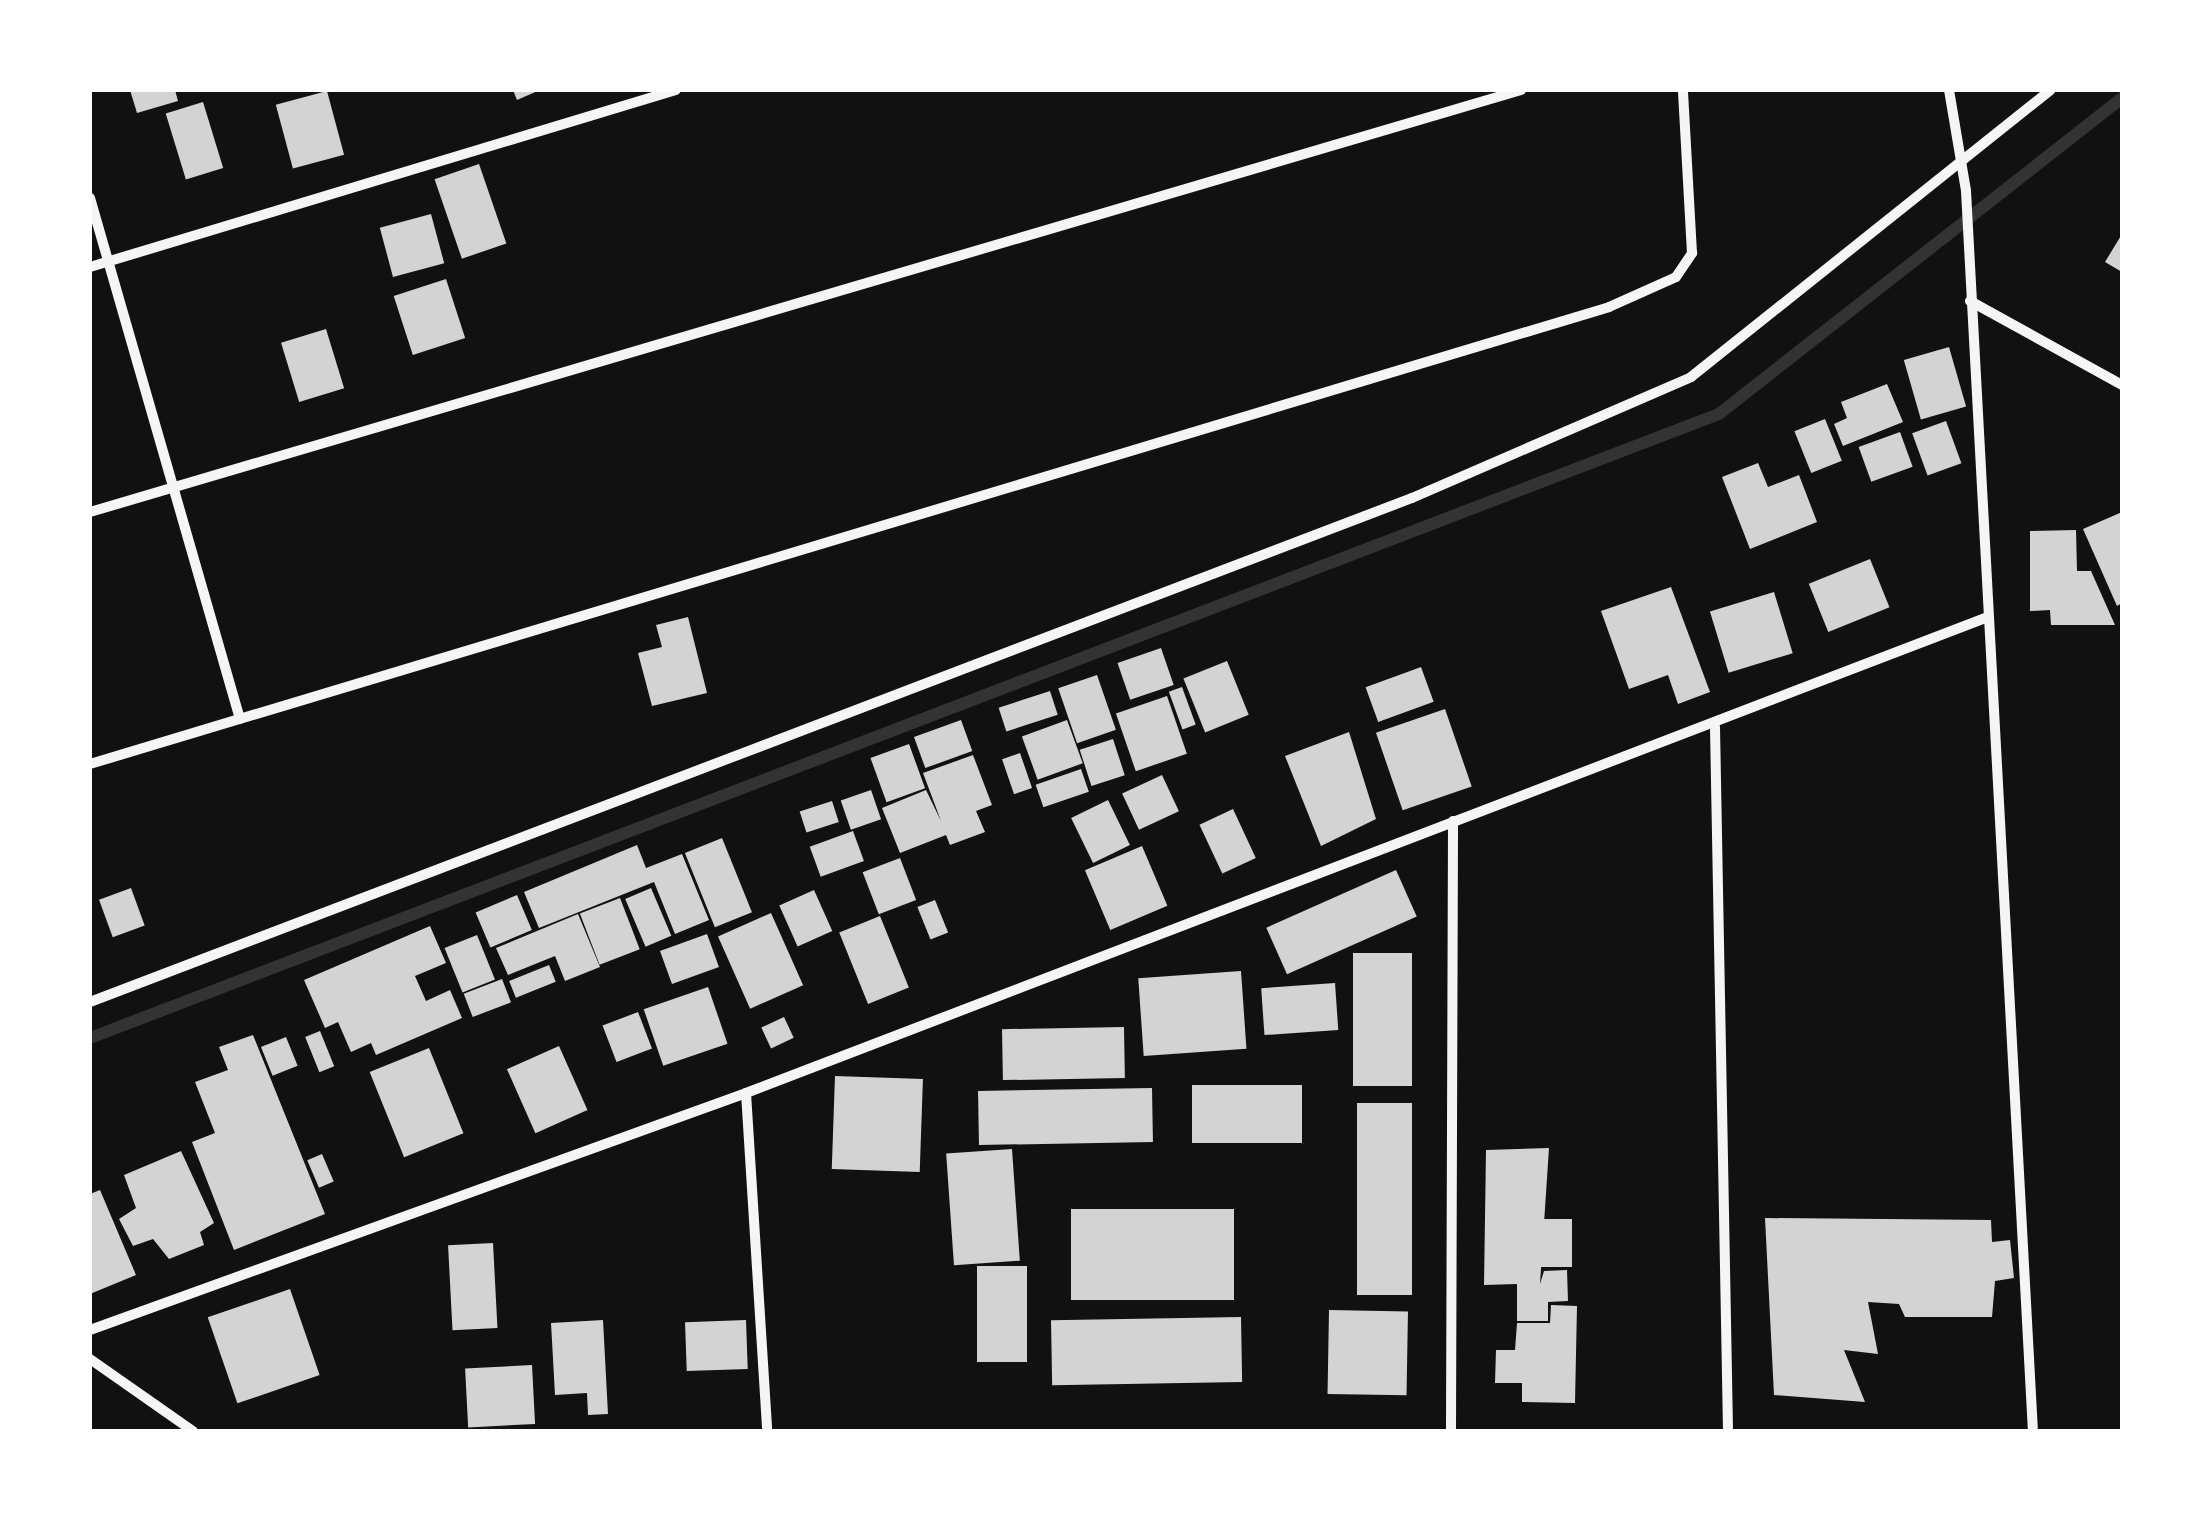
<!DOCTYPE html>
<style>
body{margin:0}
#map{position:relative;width:2212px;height:1521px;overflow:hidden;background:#111;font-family:"Source Sans 3",sans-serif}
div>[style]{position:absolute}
.stream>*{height:12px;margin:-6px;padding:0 6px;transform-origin:6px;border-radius:6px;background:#333}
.building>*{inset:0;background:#d3d3d3;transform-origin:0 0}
.minor>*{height:10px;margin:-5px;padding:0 5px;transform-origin:5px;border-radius:5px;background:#f5f5f5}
span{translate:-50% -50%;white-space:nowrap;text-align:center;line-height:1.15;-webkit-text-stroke:8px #fff;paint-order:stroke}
.frame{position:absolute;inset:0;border:92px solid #fff;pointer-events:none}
</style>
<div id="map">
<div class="stream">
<i style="left:90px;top:1038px;width:1744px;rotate:-20.96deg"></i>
<i style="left:1719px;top:414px;width:512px;rotate:-38.1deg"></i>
</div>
<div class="building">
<i style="clip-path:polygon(130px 90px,175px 90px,178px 101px,137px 113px)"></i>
<i style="clip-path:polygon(513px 90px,540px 90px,517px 100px)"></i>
<i style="left:327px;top:91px;width:66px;height:53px;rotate:75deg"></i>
<i style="left:203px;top:102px;width:69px;height:39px;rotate:73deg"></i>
<i style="left:479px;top:164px;width:84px;height:47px;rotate:71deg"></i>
<i style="left:431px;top:214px;width:51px;height:53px;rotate:75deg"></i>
<i style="clip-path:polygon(2122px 234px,2122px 272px,2105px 262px)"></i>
<i style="left:446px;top:279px;width:62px;height:55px;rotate:72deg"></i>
<i style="left:326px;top:329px;width:62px;height:47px;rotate:73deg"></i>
<i style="left:1949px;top:347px;width:62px;height:47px;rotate:74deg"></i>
<i style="clip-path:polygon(1887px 384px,1903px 422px,1843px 446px,1834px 424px,1847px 418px,1841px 402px)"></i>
<i style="left:1825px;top:419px;width:45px;height:33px;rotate:68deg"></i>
<i style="left:1946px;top:421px;width:45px;height:36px;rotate:70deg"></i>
<i style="left:1900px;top:432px;width:37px;height:44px;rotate:70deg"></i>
<i style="clip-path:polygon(1758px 463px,1768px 487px,1799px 475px,1817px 522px,1750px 549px,1722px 477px)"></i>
<i style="clip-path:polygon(2122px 512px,2122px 603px,2117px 606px,2083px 529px)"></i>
<i style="clip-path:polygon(2076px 530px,2077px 571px,2091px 571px,2115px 625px,2051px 625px,2050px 610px,2030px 611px,2030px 531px)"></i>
<i style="left:1870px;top:559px;width:52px;height:66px;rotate:68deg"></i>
<i style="clip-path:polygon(1671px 587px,1710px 692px,1678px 704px,1668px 675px,1629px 689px,1601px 611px)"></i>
<i style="left:1774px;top:592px;width:64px;height:67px;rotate:73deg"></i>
<i style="clip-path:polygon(688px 617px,707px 693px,652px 706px,638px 653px,662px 647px,656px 625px)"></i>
<i style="left:1161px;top:648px;width:39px;height:46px;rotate:71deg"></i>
<i style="left:1227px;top:661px;width:58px;height:47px;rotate:68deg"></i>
<i style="left:1421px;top:667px;width:37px;height:59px;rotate:70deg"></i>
<i style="left:1097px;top:675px;width:58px;height:41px;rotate:71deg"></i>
<i style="left:1182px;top:687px;width:40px;height:14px;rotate:70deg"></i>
<i style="left:1050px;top:691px;width:25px;height:54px;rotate:72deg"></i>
<i style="left:1167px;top:696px;width:61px;height:54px;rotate:71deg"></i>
<i style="left:1445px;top:709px;width:82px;height:73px;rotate:71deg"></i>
<i style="left:961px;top:720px;width:33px;height:50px;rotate:70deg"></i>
<i style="left:1067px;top:720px;width:46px;height:48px;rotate:70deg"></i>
<i style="clip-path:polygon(1349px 732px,1376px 819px,1321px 846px,1285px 756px)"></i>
<i style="left:1113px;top:739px;width:38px;height:35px;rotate:72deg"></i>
<i style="left:909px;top:744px;width:47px;height:41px;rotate:70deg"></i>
<i style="left:1020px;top:753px;width:37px;height:19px;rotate:71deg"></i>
<i style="clip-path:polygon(973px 755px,992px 805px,976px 811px,985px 832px,950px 845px,946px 835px,900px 853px,882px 808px,926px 790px,941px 821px,923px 773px)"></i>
<i style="left:1081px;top:769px;width:24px;height:48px;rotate:71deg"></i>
<i style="left:1162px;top:775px;width:40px;height:44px;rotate:65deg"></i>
<i style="left:871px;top:790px;width:31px;height:32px;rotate:71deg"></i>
<i style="left:1108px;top:800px;width:50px;height:41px;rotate:64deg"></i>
<i style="left:832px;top:801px;width:22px;height:34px;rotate:72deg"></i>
<i style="left:1233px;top:809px;width:54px;height:37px;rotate:65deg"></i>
<i style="left:853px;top:831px;width:32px;height:46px;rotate:70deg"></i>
<i style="left:722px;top:838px;width:80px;height:40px;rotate:68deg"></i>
<i style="clip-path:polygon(637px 845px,646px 868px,682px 854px,709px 920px,675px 934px,654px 882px,539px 928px,524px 892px)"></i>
<i style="left:1142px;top:846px;width:65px;height:62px;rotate:67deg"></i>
<i style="left:900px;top:858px;width:45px;height:40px;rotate:69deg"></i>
<i style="left:1396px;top:870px;width:51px;height:142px;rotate:66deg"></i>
<i style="left:131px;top:888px;width:40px;height:34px;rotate:70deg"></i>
<i style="left:651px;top:888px;width:52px;height:28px;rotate:67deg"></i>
<i style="left:814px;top:890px;width:45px;height:38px;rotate:66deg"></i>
<i style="left:517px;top:895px;width:38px;height:45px;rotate:67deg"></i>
<i style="left:620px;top:898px;width:55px;height:43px;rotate:69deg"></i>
<i style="left:935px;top:900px;width:35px;height:19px;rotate:68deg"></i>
<i style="left:771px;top:913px;width:79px;height:58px;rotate:66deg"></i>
<i style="clip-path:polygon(578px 914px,600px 967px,565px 981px,555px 956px,508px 975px,496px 948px)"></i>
<i style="left:880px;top:916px;width:77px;height:44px;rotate:68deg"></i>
<i style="clip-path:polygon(430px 926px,446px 963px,415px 976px,426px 1001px,450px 990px,462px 1018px,376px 1055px,371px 1043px,351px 1052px,338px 1022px,325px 1028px,304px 980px)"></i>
<i style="left:707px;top:934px;width:35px;height:50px;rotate:70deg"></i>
<i style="left:477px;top:935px;width:48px;height:35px;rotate:68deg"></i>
<i style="left:1353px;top:953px;width:59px;height:133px"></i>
<i style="left:549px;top:965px;width:18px;height:43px;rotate:68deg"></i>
<i style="left:1241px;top:971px;width:78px;height:103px;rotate:86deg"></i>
<i style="left:502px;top:979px;width:25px;height:41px;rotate:69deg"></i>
<i style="left:1335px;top:983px;width:47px;height:74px;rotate:86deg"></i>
<i style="left:708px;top:987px;width:60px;height:68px;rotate:71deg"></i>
<i style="left:638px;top:1012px;width:39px;height:38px;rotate:69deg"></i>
<i style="left:784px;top:1017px;width:23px;height:25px;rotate:65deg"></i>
<i style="left:1124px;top:1027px;width:51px;height:122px;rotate:89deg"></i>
<i style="left:320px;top:1031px;width:38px;height:16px;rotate:68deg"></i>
<i style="clip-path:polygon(253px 1035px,325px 1214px,234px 1250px,192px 1142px,215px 1133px,195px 1082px,228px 1070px,219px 1047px)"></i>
<i style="left:286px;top:1037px;width:31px;height:27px;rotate:68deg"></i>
<i style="left:559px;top:1046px;width:70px;height:57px;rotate:66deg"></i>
<i style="left:429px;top:1048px;width:92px;height:64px;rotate:68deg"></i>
<i style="left:835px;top:1076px;width:88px;height:93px;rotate:2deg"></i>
<i style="left:1192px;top:1085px;width:110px;height:58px"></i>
<i style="left:1152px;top:1088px;width:54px;height:174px;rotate:89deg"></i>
<i style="left:1357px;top:1103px;width:55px;height:192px"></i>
<i style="clip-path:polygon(1549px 1148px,1540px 1284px,1544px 1271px,1567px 1270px,1568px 1301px,1548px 1302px,1548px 1321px,1517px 1321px,1517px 1284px,1484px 1285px,1486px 1150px)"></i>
<i style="left:1012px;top:1149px;width:112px;height:66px;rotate:86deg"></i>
<i style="clip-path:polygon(181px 1151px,214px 1223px,200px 1232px,204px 1245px,169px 1259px,153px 1239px,133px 1246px,119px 1219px,136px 1208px,124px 1175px)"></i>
<i style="left:322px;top:1154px;width:30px;height:16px;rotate:67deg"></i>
<i style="clip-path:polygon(100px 1190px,136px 1275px,90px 1294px,90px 1194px)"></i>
<i style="left:1071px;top:1209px;width:163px;height:91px"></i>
<i style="clip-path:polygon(1765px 1218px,1991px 1220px,1992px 1242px,2010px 1240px,2014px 1278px,1995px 1281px,1992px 1317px,1905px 1317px,1899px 1304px,1868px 1302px,1878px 1354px,1844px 1350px,1865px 1402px,1774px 1395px)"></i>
<i style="left:1541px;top:1219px;width:31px;height:48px"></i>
<i style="left:493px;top:1243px;width:85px;height:45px;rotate:87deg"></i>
<i style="left:977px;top:1266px;width:50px;height:96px"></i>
<i style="left:290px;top:1289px;width:91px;height:87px;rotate:71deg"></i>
<i style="clip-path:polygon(1551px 1305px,1577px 1306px,1575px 1403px,1522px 1402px,1522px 1383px,1495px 1383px,1496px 1350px,1515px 1350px,1517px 1323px,1550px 1323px)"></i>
<i style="left:1329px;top:1310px;width:79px;height:84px;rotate:1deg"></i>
<i style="left:1241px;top:1317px;width:65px;height:190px;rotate:89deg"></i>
<i style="clip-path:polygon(603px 1320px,608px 1414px,588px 1415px,587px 1393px,555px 1395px,551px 1323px)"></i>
<i style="left:746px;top:1320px;width:49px;height:61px;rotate:88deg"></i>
<i style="left:532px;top:1365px;width:59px;height:67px;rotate:87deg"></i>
</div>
<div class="minor">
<i style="left:1949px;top:90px;width:102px;rotate:80.4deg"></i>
<i style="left:1966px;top:191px;width:1242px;rotate:86.91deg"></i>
<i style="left:90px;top:198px;width:542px;rotate:73.94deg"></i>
<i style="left:90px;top:267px;width:612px;rotate:-16.81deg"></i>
<i style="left:1970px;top:301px;width:174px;rotate:28.9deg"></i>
<i style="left:90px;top:512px;width:1492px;rotate:-16.43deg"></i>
<i style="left:1715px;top:727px;width:704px;rotate:88.94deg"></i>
<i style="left:90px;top:764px;width:1586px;rotate:-16.74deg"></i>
<i style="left:1609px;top:307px;width:73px;rotate:-24.1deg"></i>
<i style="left:1676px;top:277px;width:29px;rotate:-56deg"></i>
<i style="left:1692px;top:253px;width:163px;rotate:-93.2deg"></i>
<i style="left:90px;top:1002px;width:1415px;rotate:-20.87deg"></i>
<i style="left:1412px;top:498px;width:304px;rotate:-23.4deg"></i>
<i style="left:1691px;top:377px;width:460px;rotate:-38.6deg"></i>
<i style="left:746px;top:1093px;width:339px;rotate:86.4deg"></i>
<i style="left:90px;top:1330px;width:697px;rotate:-19.86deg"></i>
<i style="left:746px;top:1093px;width:1330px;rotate:-20.97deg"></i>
<i style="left:90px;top:1359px;width:126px;rotate:35deg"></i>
<i style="left:1451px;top:1431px;width:610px;rotate:-89.81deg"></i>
</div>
<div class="frame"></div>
</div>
